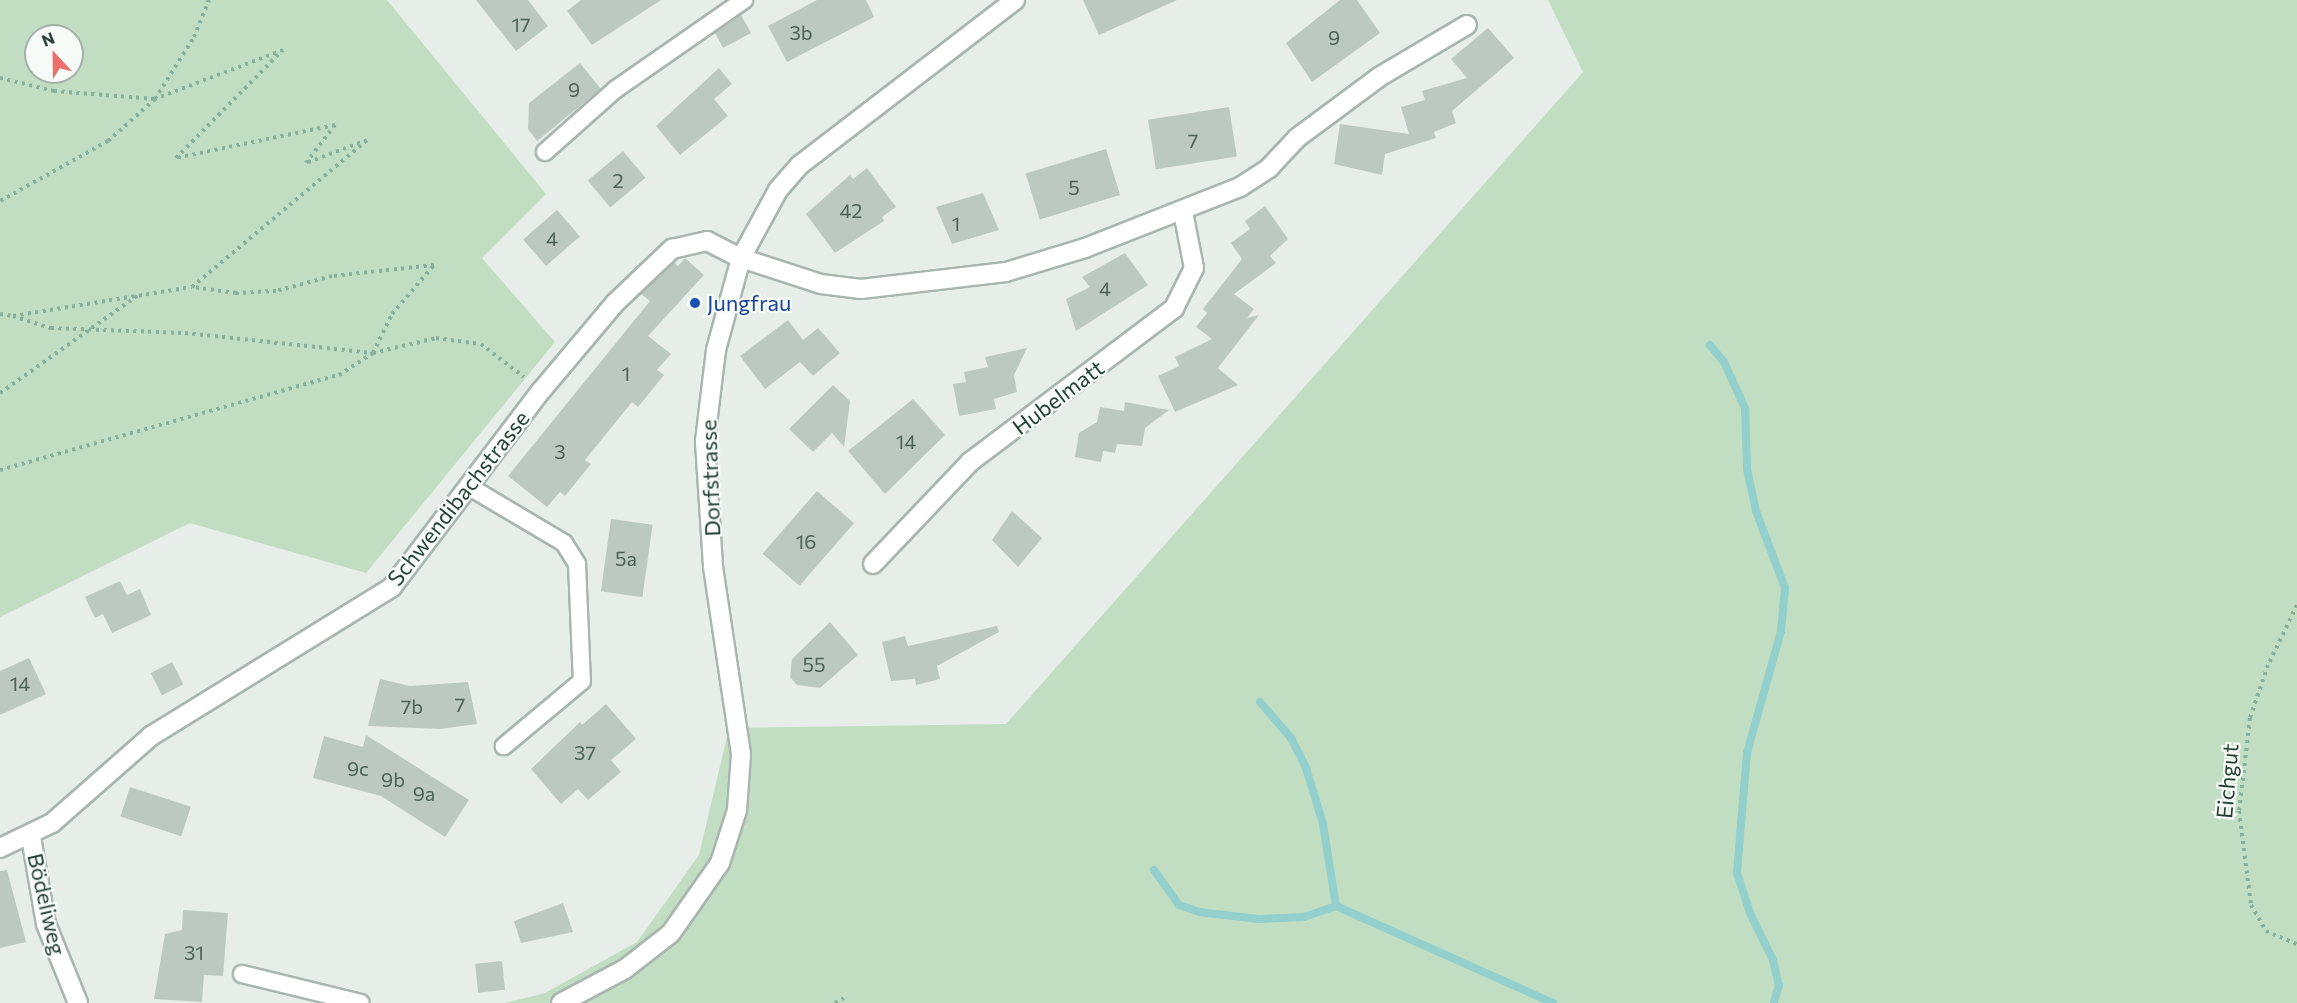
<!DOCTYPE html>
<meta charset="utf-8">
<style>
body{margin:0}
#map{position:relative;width:2297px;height:1003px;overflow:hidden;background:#e7eee9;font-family:Commissioner,sans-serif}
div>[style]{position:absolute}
.green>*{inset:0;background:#c1dec3}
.stream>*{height:8px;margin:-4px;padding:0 4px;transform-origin:4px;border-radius:4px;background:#93cfcd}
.building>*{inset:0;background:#bcc9c2;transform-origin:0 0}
.path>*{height:4px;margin-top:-2px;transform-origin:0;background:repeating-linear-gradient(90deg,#89b09c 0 3px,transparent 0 7.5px)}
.roads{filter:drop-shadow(2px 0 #a9b6af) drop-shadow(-2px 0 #a9b6af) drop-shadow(0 2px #a9b6af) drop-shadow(0 -2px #a9b6af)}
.service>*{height:16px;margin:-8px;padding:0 8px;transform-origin:8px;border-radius:8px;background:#fff}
.minor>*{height:18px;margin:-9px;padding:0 9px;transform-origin:9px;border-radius:9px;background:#fff}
.tertiary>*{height:18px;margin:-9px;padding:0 9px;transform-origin:9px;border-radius:9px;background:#fff}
.dots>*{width:16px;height:16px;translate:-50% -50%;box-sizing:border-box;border:3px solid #f7fbf8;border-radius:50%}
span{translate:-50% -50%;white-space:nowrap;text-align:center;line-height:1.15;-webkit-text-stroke:4.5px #f7fbf8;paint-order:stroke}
.number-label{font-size:20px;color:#4c6258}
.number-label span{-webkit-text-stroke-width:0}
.transit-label{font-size:22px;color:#164399}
.left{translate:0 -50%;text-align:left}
.street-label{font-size:22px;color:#264034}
.north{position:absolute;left:24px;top:24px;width:60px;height:60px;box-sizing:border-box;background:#f7fbf8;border:2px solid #a3b0aa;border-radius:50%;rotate:338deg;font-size:16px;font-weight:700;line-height:24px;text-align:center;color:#264034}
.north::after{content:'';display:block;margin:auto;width:21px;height:27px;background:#ea7069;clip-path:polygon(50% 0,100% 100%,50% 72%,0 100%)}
</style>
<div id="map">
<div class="green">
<i style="clip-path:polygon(evenodd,0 0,387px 0,546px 194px,482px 258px,555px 342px,366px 573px,190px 523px,0 617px,0 0,36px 36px,72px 36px,72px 72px,36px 72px,36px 36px)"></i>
<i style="clip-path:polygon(1548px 0,2297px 0,2297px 1003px,505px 1003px,545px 993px,637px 942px,699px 855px,729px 728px,1006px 724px,1583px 72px)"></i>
</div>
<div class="stream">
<i style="left:1710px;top:345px;width:22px;rotate:51deg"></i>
<i style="left:1724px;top:362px;width:51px;rotate:65.5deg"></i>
<i style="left:1745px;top:408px;width:61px;rotate:88.1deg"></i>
<i style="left:1747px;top:469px;width:43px;rotate:77.9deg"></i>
<i style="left:1756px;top:511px;width:82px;rotate:69.4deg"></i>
<i style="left:1785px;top:588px;width:43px;rotate:95.3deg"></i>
<i style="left:1781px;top:631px;width:127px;rotate:105.6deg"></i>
<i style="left:1747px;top:753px;width:120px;rotate:94.8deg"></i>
<i style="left:1737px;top:873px;width:42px;rotate:72deg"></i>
<i style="left:1750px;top:913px;width:52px;rotate:63.9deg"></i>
<i style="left:1773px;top:960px;width:26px;rotate:77deg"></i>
<i style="left:1779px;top:985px;width:19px;rotate:106deg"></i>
<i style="left:1260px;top:702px;width:48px;rotate:49.3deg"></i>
<i style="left:1291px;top:738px;width:34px;rotate:63deg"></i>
<i style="left:1306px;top:768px;width:59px;rotate:73.1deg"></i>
<i style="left:1323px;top:824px;width:83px;rotate:81deg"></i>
<i style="left:1154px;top:870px;width:43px;rotate:54.5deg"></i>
<i style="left:1179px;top:905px;width:21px;rotate:19deg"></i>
<i style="left:1199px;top:912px;width:60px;rotate:6.7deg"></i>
<i style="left:1259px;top:919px;width:45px;rotate:-2.5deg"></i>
<i style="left:1304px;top:917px;width:34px;rotate:-19deg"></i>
<i style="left:1336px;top:906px;width:238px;rotate:24.1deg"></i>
</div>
<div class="building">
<i style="clip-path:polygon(476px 0,528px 0,548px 26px,516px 51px)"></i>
<i style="clip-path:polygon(581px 0,661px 0,592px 45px,567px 11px)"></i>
<i style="clip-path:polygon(817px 0,866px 0,874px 17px,787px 62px,768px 26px)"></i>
<i style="clip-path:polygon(1083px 0,1177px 0,1099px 35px)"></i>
<i style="clip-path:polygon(1340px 0,1357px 0,1380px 33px,1312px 82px,1286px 43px)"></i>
<i style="clip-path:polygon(741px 15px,751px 33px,723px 48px,715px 33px)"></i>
<i style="clip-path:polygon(1488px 28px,1514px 58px,1452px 111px,1456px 123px,1434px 132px,1436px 138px,1385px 154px,1382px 175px,1334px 164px,1340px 124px,1409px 134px,1401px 107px,1425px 100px,1422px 91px,1467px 78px,1451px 59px)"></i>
<i style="clip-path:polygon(580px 63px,601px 89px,537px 141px,528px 129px,529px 103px)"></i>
<i style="clip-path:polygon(719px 68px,732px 84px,714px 99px,728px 116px,680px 155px,656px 126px)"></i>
<i style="left:1229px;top:107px;width:50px;height:82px;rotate:81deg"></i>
<i style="left:1106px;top:149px;width:48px;height:84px;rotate:73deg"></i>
<i style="left:623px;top:151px;width:35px;height:46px;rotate:50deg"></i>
<i style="clip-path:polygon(867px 168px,896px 207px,882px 217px,884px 221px,835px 253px,806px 214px,850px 175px,853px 179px)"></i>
<i style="clip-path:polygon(983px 193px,999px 230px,952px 244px,936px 207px)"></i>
<i style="clip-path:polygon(1265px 206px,1288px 239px,1270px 256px,1276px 263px,1234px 294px,1254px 309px,1247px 318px,1259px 315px,1218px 368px,1238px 385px,1175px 412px,1158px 376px,1179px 366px,1175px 357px,1212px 339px,1196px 327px,1207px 313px,1203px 309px,1242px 259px,1231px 243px,1250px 229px,1245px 221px)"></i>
<i style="left:557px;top:210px;width:35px;height:45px;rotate:49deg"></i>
<i style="clip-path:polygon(1125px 253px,1148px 285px,1076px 331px,1066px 299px,1090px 287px,1082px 277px)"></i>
<i style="clip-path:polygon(685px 258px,704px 275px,648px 336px,671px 354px,657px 370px,664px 375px,638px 407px,632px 402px,585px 460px,591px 464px,565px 496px,560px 492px,547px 507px,508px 476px,650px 301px,641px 294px,674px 262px,678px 266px)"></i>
<i style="clip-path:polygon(788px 320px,803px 340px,818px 328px,840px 353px,813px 376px,800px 362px,765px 389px,740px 356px)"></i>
<i style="clip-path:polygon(1027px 348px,1014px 375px,1017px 392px,994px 399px,996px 409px,959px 416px,953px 384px,966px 382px,964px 372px,988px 367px,985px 357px)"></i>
<i style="clip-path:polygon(833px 385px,850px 401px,844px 447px,832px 433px,813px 452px,789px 429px)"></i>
<i style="clip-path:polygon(913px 399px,945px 435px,885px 494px,848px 451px)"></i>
<i style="clip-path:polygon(1125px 402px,1169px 410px,1145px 428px,1142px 446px,1117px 444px,1115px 453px,1103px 451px,1101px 462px,1075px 457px,1079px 433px,1097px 422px,1100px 407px,1124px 411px)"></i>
<i style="left:817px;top:491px;width:49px;height:83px;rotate:41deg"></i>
<i style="clip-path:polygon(1012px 511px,1042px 538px,1018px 567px,992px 540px)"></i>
<i style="left:611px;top:519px;width:42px;height:73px;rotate:8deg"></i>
<i style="clip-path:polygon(120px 581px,127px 595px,140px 589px,151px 615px,112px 633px,103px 614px,95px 618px,85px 597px)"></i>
<i style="clip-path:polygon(830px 622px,858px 655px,820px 688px,797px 685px,790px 677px,792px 659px)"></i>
<i style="clip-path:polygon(997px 626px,999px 632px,937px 666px,940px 679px,916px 685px,915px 679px,891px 681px,882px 642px,905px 636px,908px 646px)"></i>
<i style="clip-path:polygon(29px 658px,46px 694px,0 715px,0 671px)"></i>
<i style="left:172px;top:662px;width:25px;height:24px;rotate:63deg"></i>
<i style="clip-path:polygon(380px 679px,410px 686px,468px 682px,477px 724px,440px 729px,368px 726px)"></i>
<i style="clip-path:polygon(606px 704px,636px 739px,611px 760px,621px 772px,588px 800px,578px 789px,561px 804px,531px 769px,580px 722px,582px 725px)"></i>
<i style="clip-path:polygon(366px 735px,469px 800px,445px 837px,381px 796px,313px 778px,324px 736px,363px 747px)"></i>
<i style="left:130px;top:787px;width:64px;height:31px;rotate:18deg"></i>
<i style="clip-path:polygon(7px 870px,26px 942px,0 948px,0 871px)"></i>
<i style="clip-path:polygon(563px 903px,573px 932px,521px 943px,514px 921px)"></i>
<i style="clip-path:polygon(183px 910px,228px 913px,223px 976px,204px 975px,202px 1002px,154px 999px,165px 934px,182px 930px)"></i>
<i style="left:502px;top:961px;width:29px;height:27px;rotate:84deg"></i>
</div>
<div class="path">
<i style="left:0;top:78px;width:56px;rotate:13.5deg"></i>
<i style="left:54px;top:91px;width:101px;rotate:4.5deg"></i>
<i style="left:155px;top:99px;width:63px;rotate:138.2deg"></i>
<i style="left:108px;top:141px;width:124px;rotate:150.9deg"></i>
<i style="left:0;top:314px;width:13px;rotate:9deg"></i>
<i style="left:13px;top:316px;width:181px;rotate:-9.2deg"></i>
<i style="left:13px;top:316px;width:40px;rotate:18deg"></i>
<i style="left:51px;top:328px;width:134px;rotate:2.1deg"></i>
<i style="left:185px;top:333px;width:189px;rotate:6.1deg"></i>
<i style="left:373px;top:353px;width:43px;rotate:-64deg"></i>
<i style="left:392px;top:314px;width:65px;rotate:-49.4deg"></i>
<i style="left:434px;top:265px;width:103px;rotate:173.8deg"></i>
<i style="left:332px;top:276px;width:58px;rotate:165deg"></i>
<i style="left:276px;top:291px;width:40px;rotate:177.1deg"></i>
<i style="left:236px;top:293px;width:44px;rotate:-172.2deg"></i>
<i style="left:192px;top:287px;width:229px;rotate:-40deg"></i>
<i style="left:367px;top:140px;width:65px;rotate:159.3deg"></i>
<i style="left:306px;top:163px;width:48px;rotate:-52.7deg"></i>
<i style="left:335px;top:125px;width:162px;rotate:168.3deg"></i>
<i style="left:176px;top:158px;width:152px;rotate:-45.3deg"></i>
<i style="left:283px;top:50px;width:137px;rotate:159.1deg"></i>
<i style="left:155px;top:99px;width:73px;rotate:-57.8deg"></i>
<i style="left:194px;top:37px;width:40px;rotate:-68deg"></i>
<i style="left:0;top:393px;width:171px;rotate:-35.3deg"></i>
<i style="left:0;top:470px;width:352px;rotate:-15.7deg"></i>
<i style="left:339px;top:375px;width:40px;rotate:-32.9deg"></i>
<i style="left:373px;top:353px;width:65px;rotate:-13.4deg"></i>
<i style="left:436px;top:338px;width:45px;rotate:7.6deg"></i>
<i style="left:481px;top:344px;width:54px;rotate:37.5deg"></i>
<i style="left:2297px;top:605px;width:67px;rotate:115.8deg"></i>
<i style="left:2268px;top:665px;width:56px;rotate:108.8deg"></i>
<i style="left:2250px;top:718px;width:94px;rotate:96.7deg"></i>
<i style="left:2239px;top:811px;width:95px;rotate:82.7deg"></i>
<i style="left:2251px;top:905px;width:30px;rotate:60deg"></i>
<i style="left:2266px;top:931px;width:34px;rotate:23deg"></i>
<i style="left:835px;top:1003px;width:10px;rotate:-29deg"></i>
</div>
<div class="roads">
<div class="service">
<i style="left:545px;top:152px;width:95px;rotate:-41.6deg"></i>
<i style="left:616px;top:89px;width:156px;rotate:-34.8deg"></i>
<i style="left:468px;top:486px;width:112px;rotate:30.7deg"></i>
<i style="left:564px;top:543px;width:25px;rotate:58deg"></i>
<i style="left:577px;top:564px;width:117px;rotate:87.6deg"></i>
<i style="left:582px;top:681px;width:102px;rotate:140.2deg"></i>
<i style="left:242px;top:974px;width:122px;rotate:13.7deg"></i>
</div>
<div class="minor">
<i style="left:873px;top:564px;width:141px;rotate:-46.4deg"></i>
<i style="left:970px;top:462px;width:256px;rotate:-37deg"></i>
<i style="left:1174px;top:308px;width:45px;rotate:-63.4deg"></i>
<i style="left:1194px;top:268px;width:57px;rotate:-101.1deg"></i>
<i style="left:31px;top:837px;width:88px;rotate:80.2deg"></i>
<i style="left:46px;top:924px;width:85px;rotate:67.9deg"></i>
<i style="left:0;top:848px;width:58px;rotate:-25.7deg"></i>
<i style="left:52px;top:823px;width:132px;rotate:-41.3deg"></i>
<i style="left:151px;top:736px;width:283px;rotate:-31.7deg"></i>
<i style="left:392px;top:587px;width:246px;rotate:-52.8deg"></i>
<i style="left:541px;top:391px;width:115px;rotate:-49.9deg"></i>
<i style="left:615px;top:303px;width:79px;rotate:-43.5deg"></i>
<i style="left:672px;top:249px;width:36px;rotate:-13deg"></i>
<i style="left:707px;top:241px;width:38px;rotate:27deg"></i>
<i style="left:741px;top:258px;width:84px;rotate:18deg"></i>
<i style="left:821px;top:284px;width:40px;rotate:7.1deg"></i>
<i style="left:861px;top:289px;width:146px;rotate:-6.7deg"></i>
<i style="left:1006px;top:272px;width:83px;rotate:-16.9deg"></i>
<i style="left:1085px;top:248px;width:167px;rotate:-21.5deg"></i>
<i style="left:1240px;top:187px;width:35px;rotate:-33deg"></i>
<i style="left:1269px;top:168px;width:41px;rotate:-47deg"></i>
<i style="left:1297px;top:138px;width:102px;rotate:-36.6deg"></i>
<i style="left:1379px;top:77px;width:102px;rotate:-30.6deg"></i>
</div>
<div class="tertiary">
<i style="left:561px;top:1003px;width:72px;rotate:-28deg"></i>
<i style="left:625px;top:969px;width:58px;rotate:-38deg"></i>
<i style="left:671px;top:933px;width:85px;rotate:-55deg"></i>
<i style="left:720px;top:863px;width:56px;rotate:-72.2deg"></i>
<i style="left:737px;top:810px;width:56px;rotate:-85.9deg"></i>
<i style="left:741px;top:754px;width:190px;rotate:-98.5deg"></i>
<i style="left:713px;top:566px;width:125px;rotate:-93.7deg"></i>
<i style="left:705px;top:441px;width:92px;rotate:-83.1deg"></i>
<i style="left:716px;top:350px;width:95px;rotate:-74.8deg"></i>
<i style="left:741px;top:258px;width:77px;rotate:-61.4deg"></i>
<i style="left:778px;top:190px;width:33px;rotate:-49deg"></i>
<i style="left:800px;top:165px;width:271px;rotate:-37.5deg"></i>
</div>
</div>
<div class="dots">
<i style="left:695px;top:303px;background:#1a4fb4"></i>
</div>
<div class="number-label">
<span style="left:521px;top:24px">17</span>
<span style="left:801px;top:32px">3b</span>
<span style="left:1334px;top:37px">9</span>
<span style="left:574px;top:89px">9</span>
<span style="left:1193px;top:140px">7</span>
<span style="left:618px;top:180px">2</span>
<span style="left:1074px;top:187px">5</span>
<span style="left:851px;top:210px">42</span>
<span style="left:956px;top:223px">1</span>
<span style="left:552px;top:238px">4</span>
<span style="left:1105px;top:288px">4</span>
<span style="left:626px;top:373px">1</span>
<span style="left:906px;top:441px">14</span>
<span style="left:560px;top:451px">3</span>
<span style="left:806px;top:541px">16</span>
<span style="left:626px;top:558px">5a</span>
<span style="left:814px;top:664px">55</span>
<span style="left:20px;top:683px">14</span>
<span style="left:460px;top:704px">7</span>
<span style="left:412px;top:706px">7b</span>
<span style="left:585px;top:752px">37</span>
<span style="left:358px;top:768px">9c</span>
<span style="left:393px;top:779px">9b</span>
<span style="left:424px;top:793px">9a</span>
<span style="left:194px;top:952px">31</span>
</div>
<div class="transit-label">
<span class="left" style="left:707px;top:303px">Jungfrau</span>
</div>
<div class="street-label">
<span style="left:1058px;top:397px;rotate:-37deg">Hubelmatt</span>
<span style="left:710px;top:478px;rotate:-92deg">Dorfstrasse</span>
<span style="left:458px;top:498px;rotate:-52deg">Schwendibachstrasse</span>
<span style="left:2227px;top:781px;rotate:-85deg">Eichgut</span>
<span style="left:47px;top:904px;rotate:77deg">Bödeliweg</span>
</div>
<div class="north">N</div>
</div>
